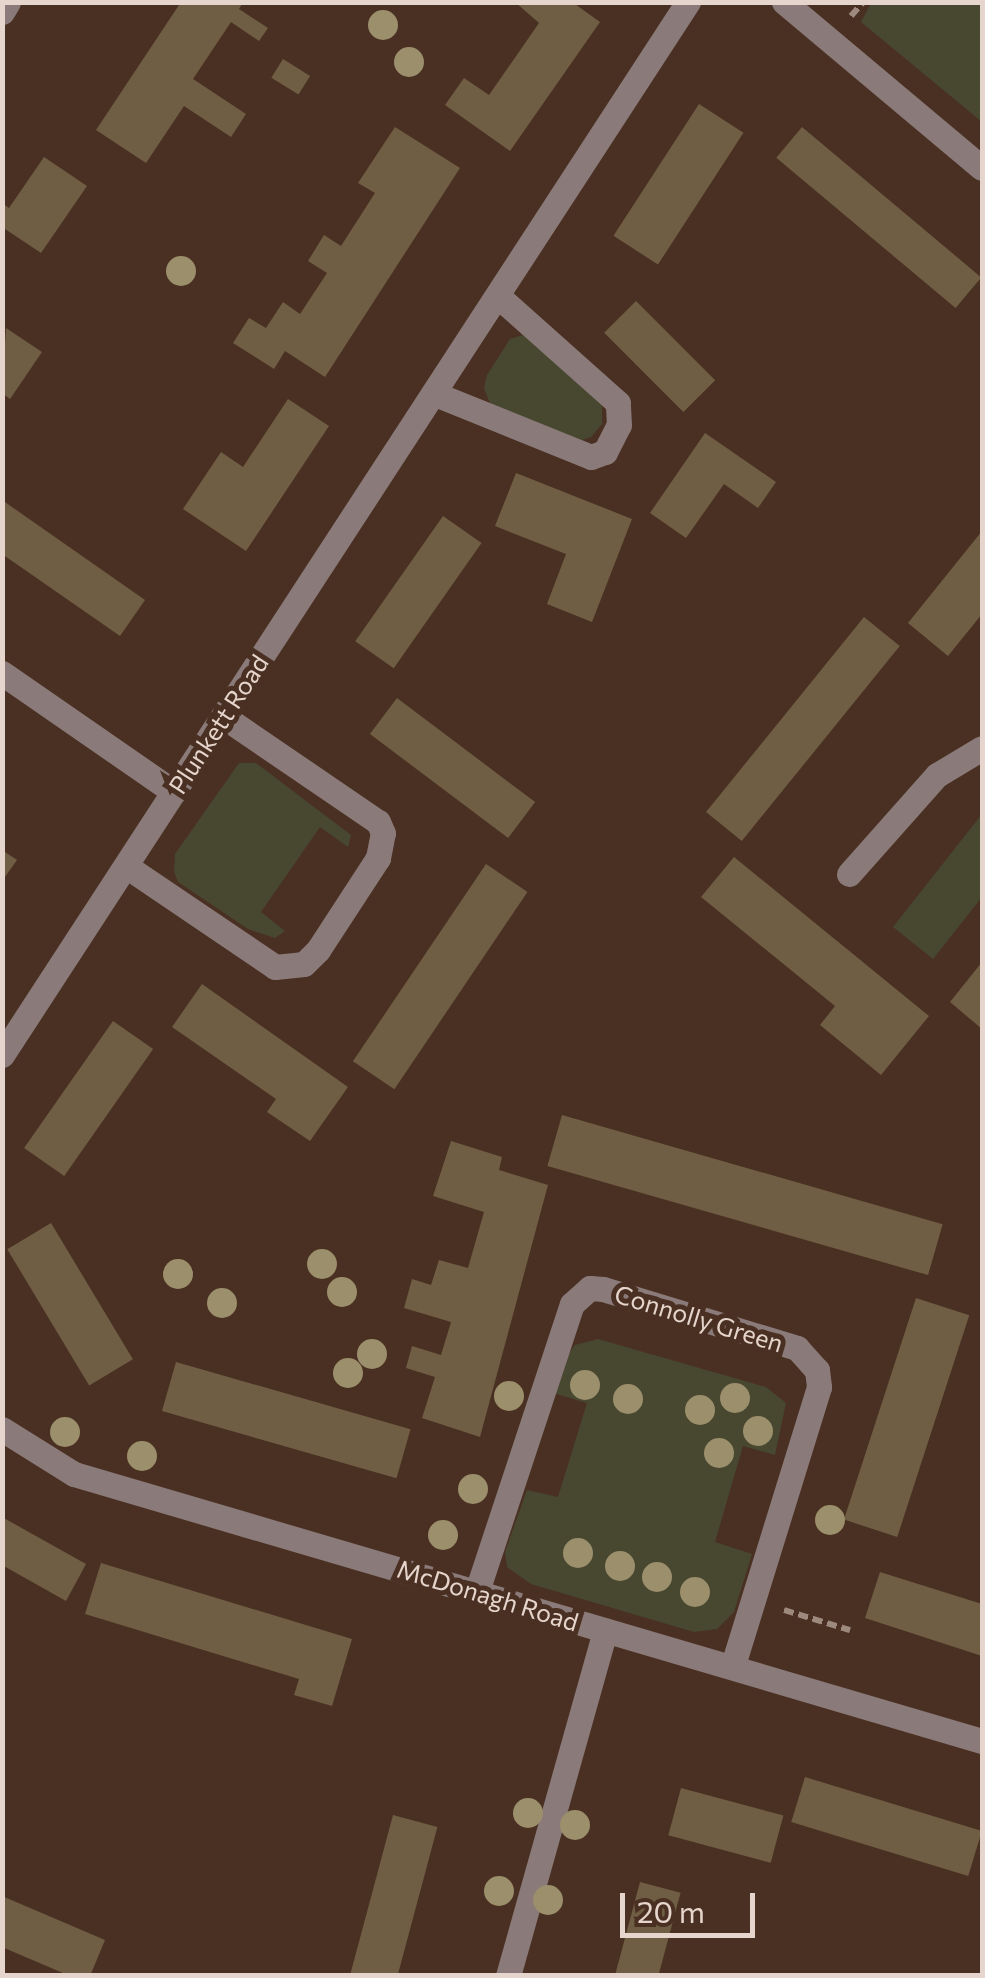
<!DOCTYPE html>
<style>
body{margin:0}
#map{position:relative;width:985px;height:1978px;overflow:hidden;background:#4a3022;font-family:Commissioner,sans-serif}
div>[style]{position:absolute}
.green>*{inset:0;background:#484730}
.building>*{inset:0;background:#6f5e44;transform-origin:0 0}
.path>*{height:6px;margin-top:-3px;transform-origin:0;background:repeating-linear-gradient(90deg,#9e897e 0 10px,transparent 0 15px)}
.minor>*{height:25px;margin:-12.5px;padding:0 12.5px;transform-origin:12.5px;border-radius:12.5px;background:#8a7a79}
.trees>*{width:30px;height:30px;margin:-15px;border-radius:50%;background:#9c8f6c}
span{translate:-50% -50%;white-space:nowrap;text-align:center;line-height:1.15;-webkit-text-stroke:10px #4a3022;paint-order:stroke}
.street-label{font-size:25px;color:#e6d5cc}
.frame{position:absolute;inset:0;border:5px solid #e6d5cc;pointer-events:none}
.scale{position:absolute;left:620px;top:1893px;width:135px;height:45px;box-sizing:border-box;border:5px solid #e6d5cc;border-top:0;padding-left:12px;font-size:30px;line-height:35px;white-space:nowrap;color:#e6d5cc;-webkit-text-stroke:8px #4a3022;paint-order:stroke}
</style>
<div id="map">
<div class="green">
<i style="clip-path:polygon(871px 3px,982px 3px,982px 122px,861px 22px)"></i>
<i style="clip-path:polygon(526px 334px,602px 401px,602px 424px,591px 437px,582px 440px,491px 406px,484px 388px,487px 375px,510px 339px)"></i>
<i style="clip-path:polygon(239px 763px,256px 763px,351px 835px,348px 847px,320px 827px,261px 912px,285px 931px,275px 938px,248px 929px,178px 882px,174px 872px,175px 854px)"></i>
<i style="clip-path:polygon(982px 814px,982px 897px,933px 959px,893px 927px)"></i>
<i style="clip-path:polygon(598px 1339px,766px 1387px,786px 1403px,775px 1455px,743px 1446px,715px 1542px,752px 1554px,734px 1612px,717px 1629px,694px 1632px,531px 1584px,507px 1567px,505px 1552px,527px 1490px,558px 1497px,587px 1403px,553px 1393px,568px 1355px,575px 1345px)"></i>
</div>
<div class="building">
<i style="clip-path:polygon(181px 2px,243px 2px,239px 9px,268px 28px,259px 41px,231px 22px,193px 79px,246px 114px,231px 137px,184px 106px,146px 163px,96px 130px)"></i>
<i style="clip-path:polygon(515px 2px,572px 2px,600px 22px,510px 151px,445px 105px,464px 78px,489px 95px,539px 23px)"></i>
<i style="left:283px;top:59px;width:32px;height:22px;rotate:32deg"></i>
<i style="left:699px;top:104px;width:53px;height:157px;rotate:33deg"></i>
<i style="clip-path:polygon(395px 127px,460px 168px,325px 377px,285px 351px,274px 369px,233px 343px,249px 318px,266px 328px,283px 302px,300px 314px,327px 273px,308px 261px,324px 235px,341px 246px,375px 193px,358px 183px)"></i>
<i style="left:802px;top:127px;width:234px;height:40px;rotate:40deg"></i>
<i style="clip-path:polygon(44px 157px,87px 186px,41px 253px,2px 227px,2px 203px,9px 208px)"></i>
<i style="left:636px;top:301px;width:112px;height:45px;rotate:45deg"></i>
<i style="clip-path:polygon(6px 328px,42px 352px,10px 399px,2px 393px)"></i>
<i style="clip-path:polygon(288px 399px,329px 426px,246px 551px,183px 509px,221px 452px,243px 467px)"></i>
<i style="clip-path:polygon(705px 433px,776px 482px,758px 508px,724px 484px,686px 538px,650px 513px)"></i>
<i style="clip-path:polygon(516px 473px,632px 519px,592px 622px,547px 604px,566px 554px,495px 526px)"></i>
<i style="clip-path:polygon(2px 500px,145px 600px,120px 636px,2px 554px)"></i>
<i style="left:443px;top:516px;width:47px;height:153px;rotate:35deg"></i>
<i style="clip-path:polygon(982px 531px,982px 614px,948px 656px,908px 623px)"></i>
<i style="left:864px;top:617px;width:46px;height:251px;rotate:39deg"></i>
<i style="left:397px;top:698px;width:173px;height:45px;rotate:37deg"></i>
<i style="clip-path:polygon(2px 850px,17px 860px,2px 881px)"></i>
<i style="clip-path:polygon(734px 857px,929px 1016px,881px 1075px,820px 1025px,835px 1006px,701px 897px)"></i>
<i style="left:486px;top:864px;width:50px;height:238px;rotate:34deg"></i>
<i style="clip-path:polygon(982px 962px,982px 1029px,950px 1002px)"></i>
<i style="clip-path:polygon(202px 984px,348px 1087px,310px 1141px,267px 1112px,276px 1099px,172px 1027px)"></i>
<i style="left:113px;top:1021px;width:49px;height:155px;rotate:35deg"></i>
<i style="left:562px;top:1115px;width:396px;height:53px;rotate:16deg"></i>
<i style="clip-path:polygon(451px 1141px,502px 1157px,499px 1170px,548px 1185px,480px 1437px,422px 1418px,435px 1377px,406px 1368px,412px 1346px,441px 1355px,451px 1322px,404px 1308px,412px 1279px,431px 1285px,439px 1260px,468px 1268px,484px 1212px,433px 1196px)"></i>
<i style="left:51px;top:1223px;width:159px;height:51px;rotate:59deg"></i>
<i style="left:916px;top:1298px;width:56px;height:233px;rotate:18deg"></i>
<i style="left:176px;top:1362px;width:244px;height:51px;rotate:16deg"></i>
<i style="clip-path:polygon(2px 1517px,86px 1564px,66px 1601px,2px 1565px)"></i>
<i style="clip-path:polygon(101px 1563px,352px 1639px,332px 1706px,294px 1695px,299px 1679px,85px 1614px)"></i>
<i style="clip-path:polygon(880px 1572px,982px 1604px,982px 1656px,865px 1618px)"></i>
<i style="left:805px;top:1777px;width:185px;height:47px;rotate:17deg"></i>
<i style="left:681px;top:1788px;width:106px;height:49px;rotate:15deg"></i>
<i style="left:393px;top:1815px;width:46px;height:167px;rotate:15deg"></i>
<i style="left:640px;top:1882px;width:42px;height:98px;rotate:15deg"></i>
<i style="clip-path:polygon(2px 1896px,105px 1940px,90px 1976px,70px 1976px,2px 1947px)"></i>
</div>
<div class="path">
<i style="left:851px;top:16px;width:18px;rotate:-49deg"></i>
<i style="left:784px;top:1610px;width:69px;rotate:16.9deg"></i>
</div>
<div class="minor">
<i style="left:784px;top:2px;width:258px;rotate:40deg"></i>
<i style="left:2px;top:12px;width:12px;rotate:-59deg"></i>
<i style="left:435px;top:394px;width:168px;rotate:22deg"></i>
<i style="left:591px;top:457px;width:15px;rotate:-20deg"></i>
<i style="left:605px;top:452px;width:30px;rotate:-63deg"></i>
<i style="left:619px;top:425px;width:22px;rotate:-93deg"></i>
<i style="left:618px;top:403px;width:161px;rotate:-138.3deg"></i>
<i style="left:2px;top:673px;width:209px;rotate:34.7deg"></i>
<i style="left:126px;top:866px;width:180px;rotate:34.1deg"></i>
<i style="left:275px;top:967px;width:29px;rotate:-6deg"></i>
<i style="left:304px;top:964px;width:20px;rotate:-45deg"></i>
<i style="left:318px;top:950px;width:110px;rotate:-56.9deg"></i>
<i style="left:378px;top:858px;width:25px;rotate:-79deg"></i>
<i style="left:383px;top:833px;width:12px;rotate:-114deg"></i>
<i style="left:378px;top:822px;width:186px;rotate:-145.7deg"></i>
<i style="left:849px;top:874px;width:132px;rotate:-48.4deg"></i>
<i style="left:937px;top:775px;width:52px;rotate:-31deg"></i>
<i style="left:2px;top:1055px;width:1257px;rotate:-56.92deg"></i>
<i style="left:2px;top:1429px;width:85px;rotate:32deg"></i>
<i style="left:74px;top:1474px;width:946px;rotate:16.39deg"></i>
<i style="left:477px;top:1591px;width:302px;rotate:-71.7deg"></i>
<i style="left:572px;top:1304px;width:24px;rotate:-42deg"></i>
<i style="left:590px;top:1288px;width:13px;rotate:4deg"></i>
<i style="left:603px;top:1289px;width:203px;rotate:16.9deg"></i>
<i style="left:797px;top:1348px;width:30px;rotate:48deg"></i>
<i style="left:817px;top:1370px;width:17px;rotate:83deg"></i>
<i style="left:819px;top:1387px;width:291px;rotate:107.2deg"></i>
<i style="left:508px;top:1976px;width:359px;rotate:-74.3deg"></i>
</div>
<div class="trees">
<i style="left:383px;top:25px"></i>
<i style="left:409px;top:62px"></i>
<i style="left:181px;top:271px"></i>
<i style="left:322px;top:1264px"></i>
<i style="left:178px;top:1274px"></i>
<i style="left:342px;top:1292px"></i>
<i style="left:222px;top:1303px"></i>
<i style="left:372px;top:1354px"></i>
<i style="left:348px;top:1373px"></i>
<i style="left:585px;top:1385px"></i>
<i style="left:509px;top:1396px"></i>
<i style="left:735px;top:1398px"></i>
<i style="left:628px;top:1399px"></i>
<i style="left:700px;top:1410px"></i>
<i style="left:758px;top:1431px"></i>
<i style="left:65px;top:1432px"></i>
<i style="left:719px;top:1453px"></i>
<i style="left:142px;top:1456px"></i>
<i style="left:473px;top:1489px"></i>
<i style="left:830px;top:1520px"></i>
<i style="left:443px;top:1535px"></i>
<i style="left:578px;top:1553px"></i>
<i style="left:620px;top:1566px"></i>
<i style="left:657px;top:1577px"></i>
<i style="left:695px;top:1592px"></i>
<i style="left:528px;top:1813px"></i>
<i style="left:575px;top:1825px"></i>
<i style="left:499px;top:1891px"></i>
<i style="left:548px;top:1900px"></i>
</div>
<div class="street-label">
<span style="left:218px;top:724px;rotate:-57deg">Plunkett Road</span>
<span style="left:699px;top:1318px;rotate:17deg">Connolly Green</span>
<span style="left:488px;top:1595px;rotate:17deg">McDonagh Road</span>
</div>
<div class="frame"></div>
<div class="scale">20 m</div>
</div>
